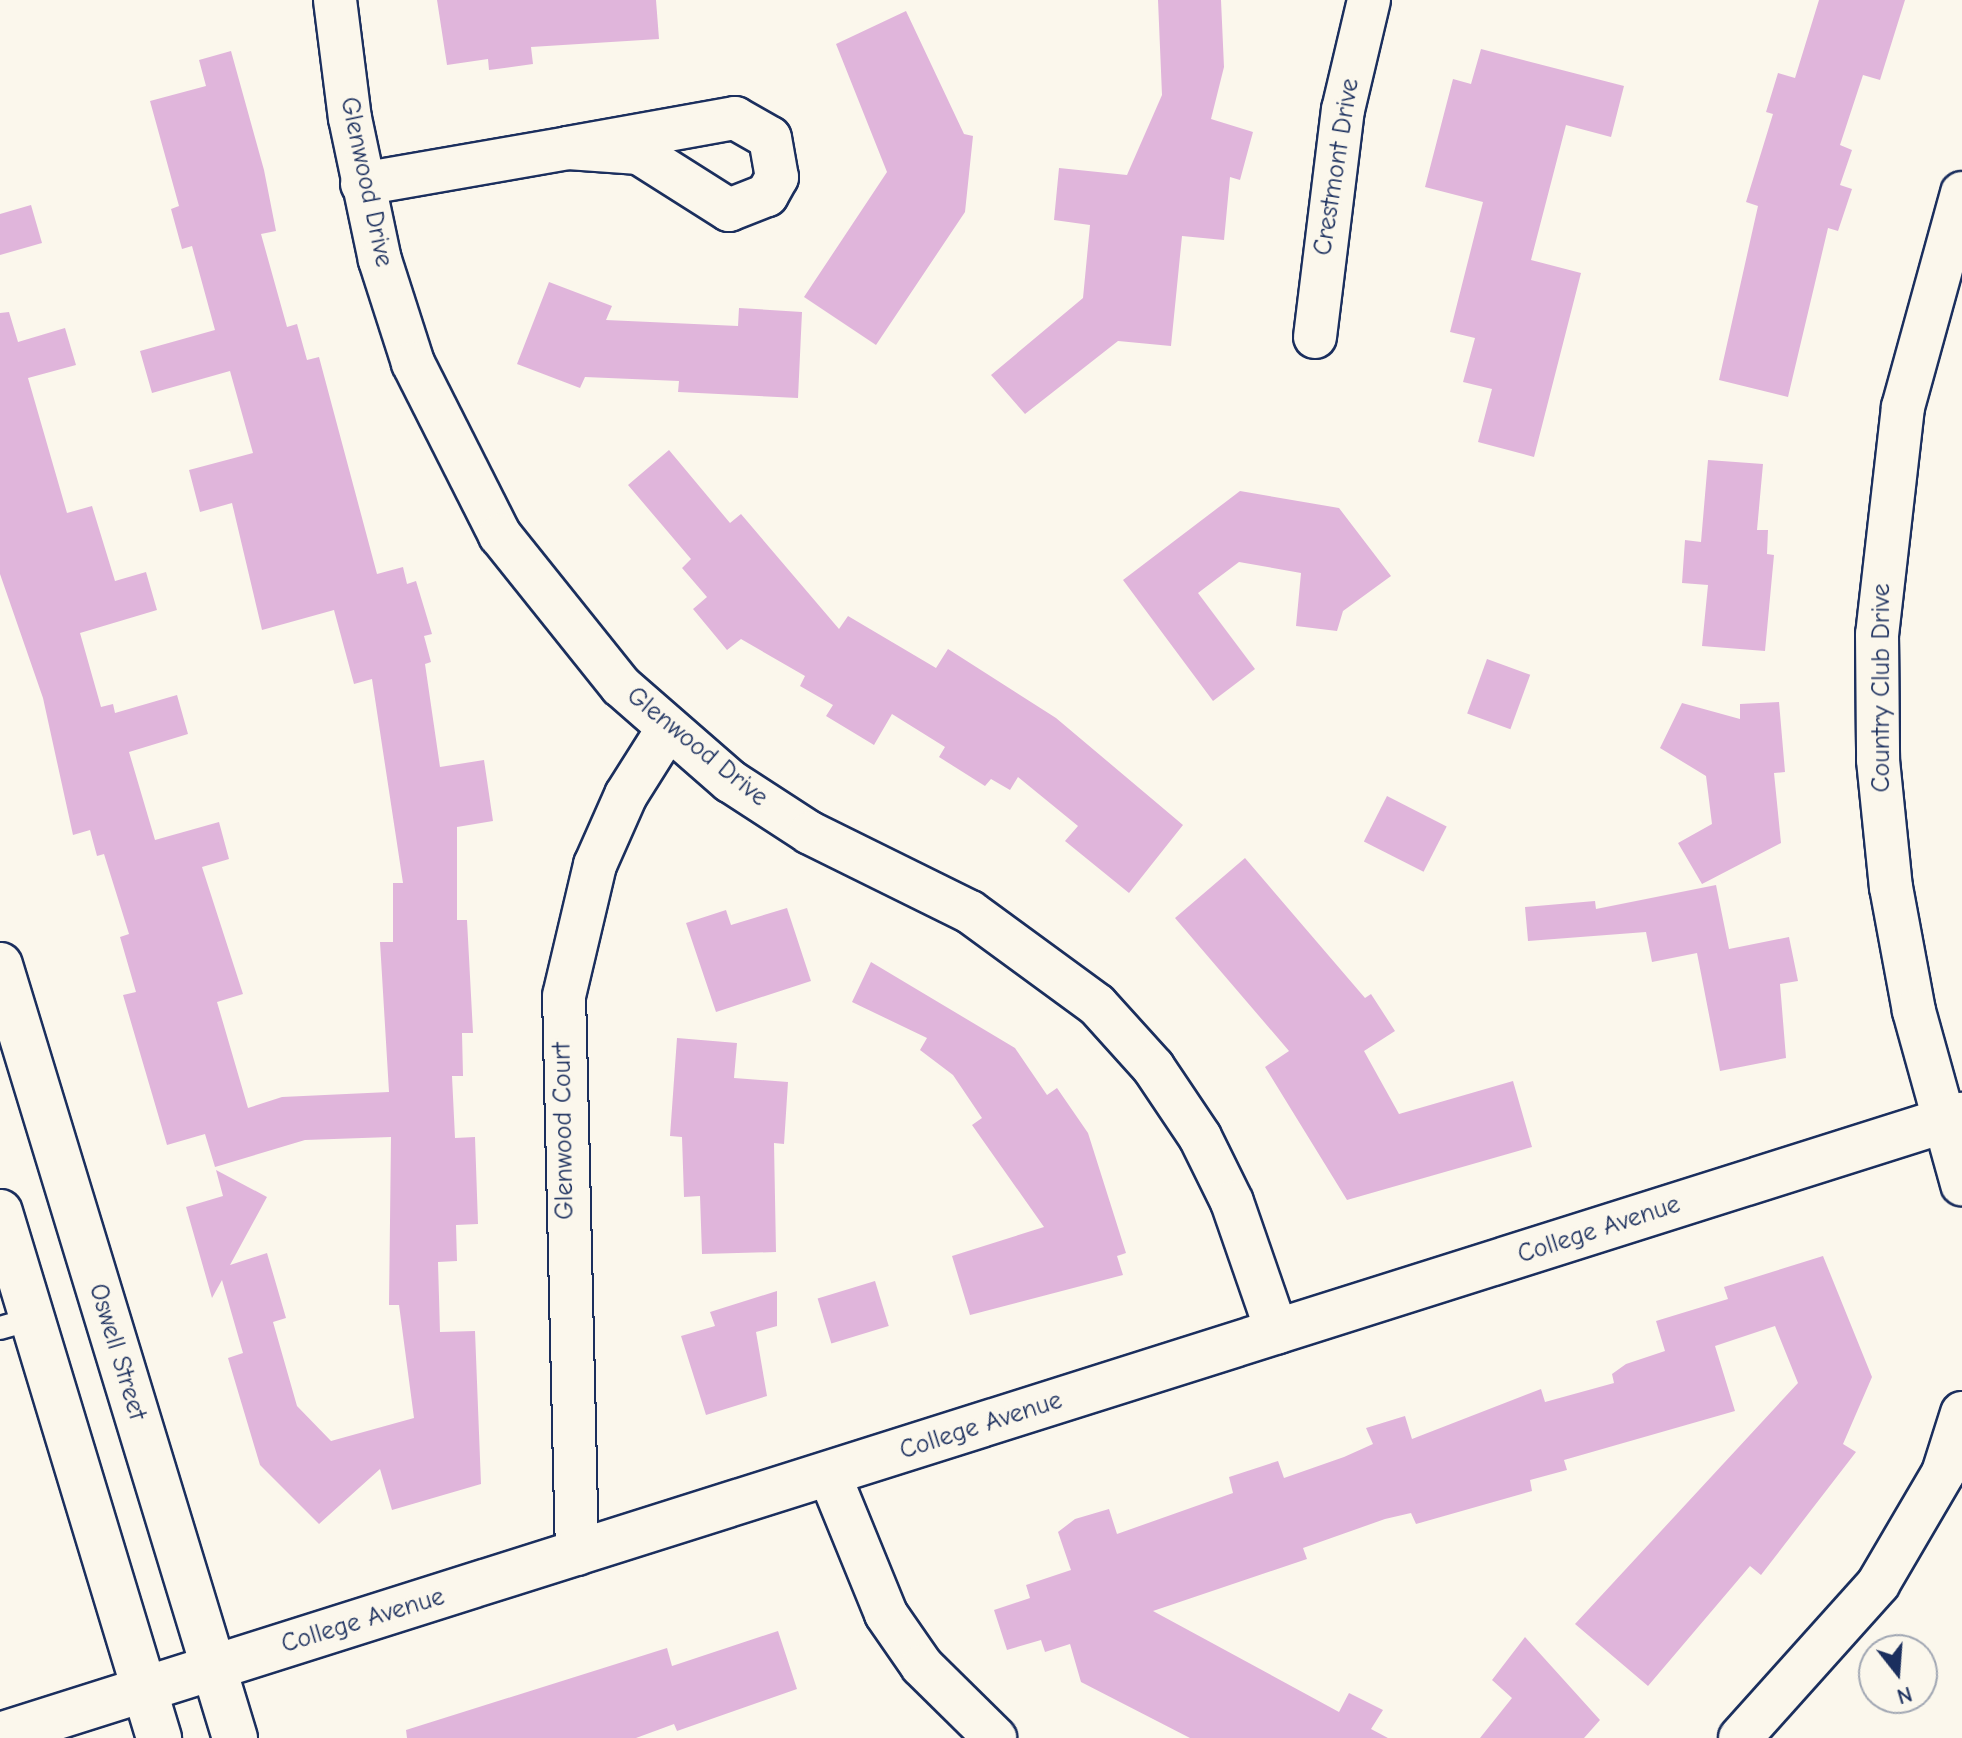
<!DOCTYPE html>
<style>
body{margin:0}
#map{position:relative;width:1962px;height:1738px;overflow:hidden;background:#fbf7ec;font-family:"Comic Neue",sans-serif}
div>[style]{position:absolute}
.building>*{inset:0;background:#e0b5db;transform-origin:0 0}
.roads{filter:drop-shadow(2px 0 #1b2f5e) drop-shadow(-2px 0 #1b2f5e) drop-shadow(0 2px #1b2f5e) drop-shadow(0 -2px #1b2f5e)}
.lane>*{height:22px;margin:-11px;padding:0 11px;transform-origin:11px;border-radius:11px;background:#fbf7ec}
.street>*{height:42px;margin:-21px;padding:0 21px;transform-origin:21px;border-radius:21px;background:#fbf7ec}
.secondary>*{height:44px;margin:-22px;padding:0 22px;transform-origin:22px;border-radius:22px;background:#fbf7ec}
span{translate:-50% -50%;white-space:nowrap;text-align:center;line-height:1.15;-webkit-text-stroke:6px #fbf7ec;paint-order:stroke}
.street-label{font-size:26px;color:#1b2f5e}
.north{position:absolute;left:1858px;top:1634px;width:80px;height:80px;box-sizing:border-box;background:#fbf7ec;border:2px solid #a1a7b3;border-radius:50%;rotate:163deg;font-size:22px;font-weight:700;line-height:32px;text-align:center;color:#1b2f5e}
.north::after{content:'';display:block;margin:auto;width:28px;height:36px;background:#1b2f5e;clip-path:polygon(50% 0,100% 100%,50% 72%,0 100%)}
</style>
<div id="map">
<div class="building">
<i style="clip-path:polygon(437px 0,656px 0,659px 39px,531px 47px,533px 64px,489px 70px,488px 59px,447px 65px)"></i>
<i style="clip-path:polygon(1158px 0,1221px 0,1224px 67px,1211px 119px,1253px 132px,1240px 180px,1230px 177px,1224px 240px,1182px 236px,1171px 346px,1118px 341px,1025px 414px,991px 375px,1083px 298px,1090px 225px,1054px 220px,1059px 168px,1127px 175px,1162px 95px)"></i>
<i style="clip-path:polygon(1819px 0,1905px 0,1880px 80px,1863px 75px,1840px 145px,1852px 150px,1840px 185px,1852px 189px,1838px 231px,1828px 228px,1788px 397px,1719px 380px,1758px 206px,1746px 202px,1773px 114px,1766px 112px,1778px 73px,1795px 78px)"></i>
<i style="clip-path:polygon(906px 11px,964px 134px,973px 136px,965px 212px,876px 345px,804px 297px,887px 172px,836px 44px)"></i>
<i style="clip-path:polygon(1481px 49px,1624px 86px,1611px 137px,1566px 125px,1531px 260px,1581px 273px,1534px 457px,1478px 442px,1492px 389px,1463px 382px,1475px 338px,1450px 332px,1483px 202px,1425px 187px,1453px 79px,1471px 84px)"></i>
<i style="clip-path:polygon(231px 51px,264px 170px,276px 231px,261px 234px,287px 327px,297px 324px,307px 360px,319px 357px,377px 574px,403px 567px,407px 584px,416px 581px,432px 634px,424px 636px,431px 662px,425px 664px,440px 767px,484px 760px,493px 821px,457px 827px,457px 920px,467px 920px,473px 1033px,462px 1033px,463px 1076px,452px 1076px,455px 1138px,475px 1137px,478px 1224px,456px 1225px,457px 1261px,438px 1262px,440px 1332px,475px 1331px,481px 1484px,392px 1510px,380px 1469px,319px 1524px,260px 1465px,228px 1358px,243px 1353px,222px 1280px,212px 1298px,186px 1207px,223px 1196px,216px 1170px,267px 1197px,230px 1265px,267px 1253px,286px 1318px,273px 1322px,297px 1406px,331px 1441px,414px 1418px,399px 1305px,389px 1305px,391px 1137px,305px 1140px,215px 1167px,205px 1134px,167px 1145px,123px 995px,136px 992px,120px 937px,129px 934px,104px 854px,97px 856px,90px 830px,73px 835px,43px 698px,0 574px,0 313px,9px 312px,18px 342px,65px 328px,76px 365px,28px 378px,67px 513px,92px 506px,115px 581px,146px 572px,157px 610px,80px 633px,101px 707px,113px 704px,115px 713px,177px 695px,188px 734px,129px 752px,155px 840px,219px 822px,229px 859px,202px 867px,243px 994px,217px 1002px,248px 1108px,282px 1097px,389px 1092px,380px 942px,393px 942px,393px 883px,403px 883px,372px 679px,354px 684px,334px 610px,262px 630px,232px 503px,200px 512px,189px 470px,253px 453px,230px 371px,152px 393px,140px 351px,215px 330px,192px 246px,182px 249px,171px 209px,179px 206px,150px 101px,206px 86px,199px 60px)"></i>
<i style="clip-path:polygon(31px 205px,42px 243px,0 255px,0 214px)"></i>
<i style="clip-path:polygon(549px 282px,612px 306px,606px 320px,738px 326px,739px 308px,802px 312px,798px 398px,678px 392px,679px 381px,585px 377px,580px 388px,517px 364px)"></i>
<i style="clip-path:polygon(669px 450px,730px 523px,741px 514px,839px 629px,848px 616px,936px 668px,948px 649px,1056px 718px,1183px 825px,1129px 893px,1065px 841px,1078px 826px,1018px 777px,1010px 790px,991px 779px,985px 786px,939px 757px,945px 747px,892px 714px,874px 745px,826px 716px,833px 705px,800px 686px,805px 676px,741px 639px,727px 650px,693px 609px,707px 597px,682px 568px,691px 559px,628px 485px)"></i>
<i style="clip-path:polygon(1708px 460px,1763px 464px,1757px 530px,1768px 530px,1767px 554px,1774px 555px,1765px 651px,1702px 646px,1708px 585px,1682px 583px,1685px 540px,1701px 542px)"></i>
<i style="clip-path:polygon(1240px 491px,1339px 508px,1391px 576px,1343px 611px,1337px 631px,1296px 626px,1301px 573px,1239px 562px,1198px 593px,1255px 669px,1213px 701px,1123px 580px)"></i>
<i style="left:1487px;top:659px;width:46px;height:58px;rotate:20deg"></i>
<i style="clip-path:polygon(1779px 702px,1785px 772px,1774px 773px,1781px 843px,1702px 884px,1678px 843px,1712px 824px,1706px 776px,1660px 748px,1682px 703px,1740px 719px,1740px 704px)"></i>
<i style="left:1387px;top:796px;width:67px;height:51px;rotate:27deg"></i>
<i style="clip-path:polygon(1245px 858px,1365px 998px,1371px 994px,1395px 1031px,1364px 1051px,1399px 1114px,1513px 1081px,1532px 1147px,1347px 1200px,1265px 1067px,1289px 1051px,1175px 918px)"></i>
<i style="clip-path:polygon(1716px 885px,1729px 949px,1789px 937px,1798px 981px,1780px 984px,1786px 1058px,1720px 1071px,1697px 953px,1652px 962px,1646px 932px,1528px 941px,1525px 907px,1595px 901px,1596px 909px)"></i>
<i style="clip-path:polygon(787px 908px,811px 981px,716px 1012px,686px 923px,726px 910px,731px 925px)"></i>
<i style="clip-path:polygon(871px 962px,1015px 1048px,1047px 1095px,1057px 1088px,1088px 1133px,1126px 1253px,1117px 1256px,1123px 1275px,970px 1315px,952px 1256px,1044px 1227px,972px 1125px,982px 1118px,953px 1075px,920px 1050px,927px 1038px,852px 1002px)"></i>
<i style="clip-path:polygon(677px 1038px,737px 1043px,734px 1078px,788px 1082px,784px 1144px,774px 1143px,776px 1252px,702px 1254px,700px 1196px,684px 1197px,682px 1137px,670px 1136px)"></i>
<i style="clip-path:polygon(1823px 1256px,1872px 1377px,1843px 1444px,1856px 1452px,1761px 1575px,1750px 1566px,1648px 1686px,1575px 1624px,1798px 1383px,1775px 1326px,1715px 1346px,1735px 1411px,1564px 1460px,1567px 1470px,1530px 1480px,1532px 1491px,1416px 1524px,1411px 1513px,1385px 1519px,1303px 1548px,1307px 1559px,1153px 1611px,1339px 1712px,1349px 1693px,1383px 1710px,1371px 1729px,1388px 1738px,1190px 1738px,1081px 1682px,1070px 1644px,1045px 1652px,1041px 1640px,1007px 1650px,994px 1610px,1030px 1598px,1026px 1585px,1071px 1570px,1058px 1532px,1075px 1519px,1109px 1509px,1117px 1534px,1233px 1493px,1229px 1477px,1278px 1461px,1284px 1478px,1344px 1457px,1373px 1444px,1366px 1428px,1405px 1416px,1412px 1439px,1541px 1389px,1545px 1402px,1614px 1383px,1612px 1374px,1626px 1364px,1665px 1351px,1656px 1321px,1728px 1299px,1724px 1287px)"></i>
<i style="left:875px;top:1281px;width:47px;height:60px;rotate:73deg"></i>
<i style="clip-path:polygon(777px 1291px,777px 1326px,756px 1332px,767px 1396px,706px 1415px,681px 1336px,715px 1326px,710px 1312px)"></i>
<i style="clip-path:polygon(778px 1631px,797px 1689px,677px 1731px,674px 1724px,636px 1738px,407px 1738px,406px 1730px,667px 1648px,672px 1666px)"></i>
<i style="clip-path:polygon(1525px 1637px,1600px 1720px,1584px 1738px,1480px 1738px,1512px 1698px,1492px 1680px)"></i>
</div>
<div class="roads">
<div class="lane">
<i style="left:0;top:1328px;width:33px;rotate:-16deg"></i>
</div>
<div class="street">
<i style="left:335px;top:0;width:119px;rotate:82.8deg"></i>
<i style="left:350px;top:118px;width:145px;rotate:78.1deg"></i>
<i style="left:380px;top:260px;width:108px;rotate:72.2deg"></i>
<i style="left:413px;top:363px;width:193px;rotate:63.2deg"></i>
<i style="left:500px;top:535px;width:193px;rotate:51.3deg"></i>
<i style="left:621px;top:686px;width:145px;rotate:41.1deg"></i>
<i style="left:730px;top:781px;width:95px;rotate:33deg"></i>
<i style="left:810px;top:833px;width:178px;rotate:26.3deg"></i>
<i style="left:970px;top:912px;width:157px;rotate:36.2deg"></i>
<i style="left:1097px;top:1005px;width:84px;rotate:47.9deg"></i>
<i style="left:1153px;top:1067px;width:84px;rotate:56.1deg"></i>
<i style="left:1200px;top:1137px;width:72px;rotate:63.8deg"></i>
<i style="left:1232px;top:1202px;width:138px;rotate:70.9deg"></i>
<i style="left:362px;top:184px;width:209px;rotate:-9.9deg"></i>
<i style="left:568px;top:148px;width:170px;rotate:-10.2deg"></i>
<i style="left:735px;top:118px;width:40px;rotate:29.7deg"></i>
<i style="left:770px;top:138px;width:40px;rotate:80deg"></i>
<i style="left:777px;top:177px;width:21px;rotate:119deg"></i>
<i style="left:767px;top:195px;width:41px;rotate:158.5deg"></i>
<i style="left:729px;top:210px;width:107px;rotate:-147.7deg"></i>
<i style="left:639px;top:153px;width:71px;rotate:-176deg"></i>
<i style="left:1962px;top:193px;width:222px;rotate:105.4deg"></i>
<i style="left:1903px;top:407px;width:228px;rotate:96.5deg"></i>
<i style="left:1877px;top:634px;width:126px;rotate:89.5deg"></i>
<i style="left:1878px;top:760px;width:128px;rotate:84.2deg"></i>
<i style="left:1891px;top:887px;width:126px;rotate:79.5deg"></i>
<i style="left:1914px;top:1011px;width:180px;rotate:74.5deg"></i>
<i style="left:1315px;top:337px;width:229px;rotate:-83deg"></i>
<i style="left:1343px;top:110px;width:113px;rotate:-76.7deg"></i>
<i style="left:829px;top:1474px;width:151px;rotate:67.8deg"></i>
<i style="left:886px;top:1614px;width:63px;rotate:55.3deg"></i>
<i style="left:922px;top:1666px;width:103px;rotate:44.6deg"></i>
<i style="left:577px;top:1554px;width:558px;rotate:-91.33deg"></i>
<i style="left:564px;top:996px;width:135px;rotate:-76.7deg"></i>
<i style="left:595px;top:865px;width:77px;rotate:-66.1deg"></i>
<i style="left:626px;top:795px;width:77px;rotate:-57.8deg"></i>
<i style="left:1740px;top:1738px;width:207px;rotate:-48.1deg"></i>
<i style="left:1878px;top:1584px;width:129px;rotate:-59.6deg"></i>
<i style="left:1943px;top:1473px;width:63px;rotate:-72.4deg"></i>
</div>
<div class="secondary">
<i style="left:0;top:965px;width:808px;rotate:73.09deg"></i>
<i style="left:0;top:1212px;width:550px;rotate:73.18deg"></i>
<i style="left:0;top:1735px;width:2058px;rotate:-17.54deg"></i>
</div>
</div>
<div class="street-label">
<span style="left:1337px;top:167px;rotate:-81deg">Crestmont Drive</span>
<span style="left:366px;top:182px;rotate:78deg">Glenwood Drive</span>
<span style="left:1882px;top:688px;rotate:-90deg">Country Club Drive</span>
<span style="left:697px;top:747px;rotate:39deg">Glenwood Drive</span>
<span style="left:564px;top:1131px;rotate:-91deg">Glenwood Court</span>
<span style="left:1599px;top:1230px;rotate:-18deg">College Avenue</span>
<span style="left:117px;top:1352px;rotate:73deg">Oswell Street</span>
<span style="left:981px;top:1426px;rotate:-18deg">College Avenue</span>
<span style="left:363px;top:1621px;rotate:-17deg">College Avenue</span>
</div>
<div class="north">N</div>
</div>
